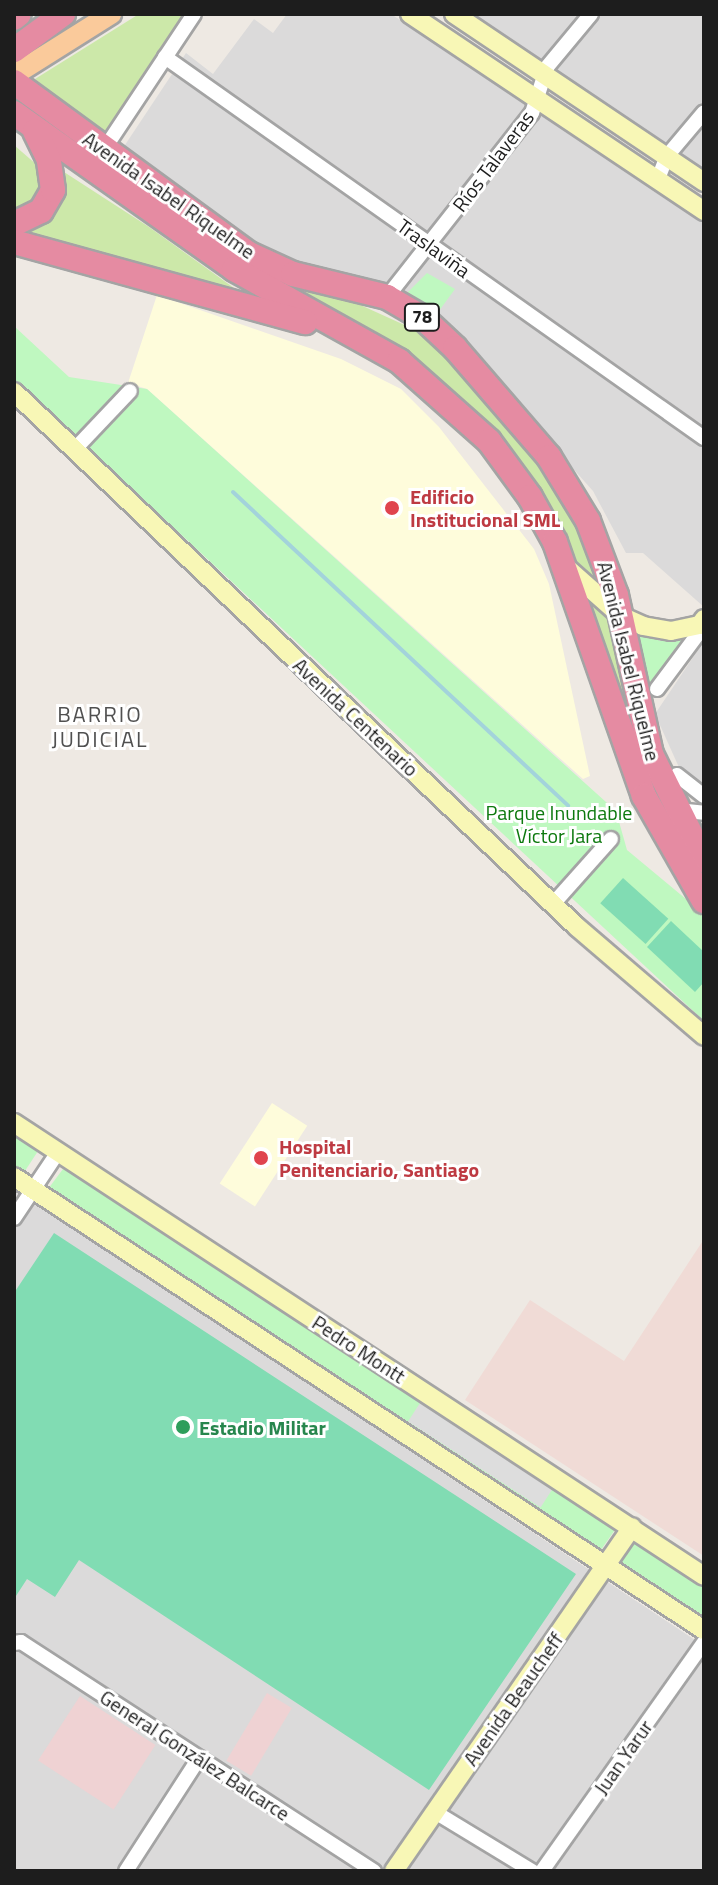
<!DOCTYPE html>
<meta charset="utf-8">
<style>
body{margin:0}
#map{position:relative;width:718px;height:1885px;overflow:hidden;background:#eee9e3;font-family:"Titillium Web",sans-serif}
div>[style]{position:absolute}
.residential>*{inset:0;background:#dbdada}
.commercial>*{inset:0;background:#efd2d3;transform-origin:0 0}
.education>*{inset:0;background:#fefcdb;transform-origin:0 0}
.military>*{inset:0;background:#f0dbd6}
.grass>*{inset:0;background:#cce8a9}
.park>*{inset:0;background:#bff8c0}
.pitch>*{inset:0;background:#81dcb3;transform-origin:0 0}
.parking>*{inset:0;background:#ddd;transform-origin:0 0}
.stream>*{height:4px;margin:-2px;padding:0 2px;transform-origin:2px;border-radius:2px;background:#a3d3db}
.roads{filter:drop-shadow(2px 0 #a4a4a4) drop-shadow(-2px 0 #a4a4a4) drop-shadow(0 2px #a4a4a4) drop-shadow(0 -2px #a4a4a4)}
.street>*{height:14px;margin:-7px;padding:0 7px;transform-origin:7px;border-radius:7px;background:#fff}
.secondary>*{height:18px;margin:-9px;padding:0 9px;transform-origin:9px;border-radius:9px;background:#f8f7b6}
.primary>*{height:20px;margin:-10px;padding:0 10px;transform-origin:10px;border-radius:10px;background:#faca9b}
.highway>*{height:24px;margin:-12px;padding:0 12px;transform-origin:12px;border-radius:12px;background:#e58ba2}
.dots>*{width:22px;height:22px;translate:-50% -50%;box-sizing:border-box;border:4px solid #fff;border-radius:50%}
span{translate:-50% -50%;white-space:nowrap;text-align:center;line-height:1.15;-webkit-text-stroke:6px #fff;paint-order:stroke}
.shield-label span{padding:2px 6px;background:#fff;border:2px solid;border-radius:6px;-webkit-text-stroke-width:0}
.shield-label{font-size:18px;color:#1d1d1d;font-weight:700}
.street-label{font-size:20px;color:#1d1d1d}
.health-label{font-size:20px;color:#be3a42;font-weight:700}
.left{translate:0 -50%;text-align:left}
.park-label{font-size:20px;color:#0d790e}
.leisure-label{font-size:20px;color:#27864d;font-weight:700}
.neighbourhood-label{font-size:22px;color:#505050;letter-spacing:2px}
.frame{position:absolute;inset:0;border:16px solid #1d1d1d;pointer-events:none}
</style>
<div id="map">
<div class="residential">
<i style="clip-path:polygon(287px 14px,391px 14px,704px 223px,704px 607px,643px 553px,626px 553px,593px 491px,436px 315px,384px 282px,300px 263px,267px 249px,121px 151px,186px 53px,213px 74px,254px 19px,273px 33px)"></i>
<i style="clip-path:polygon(469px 14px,704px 14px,704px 170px,683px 156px)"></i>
<i style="clip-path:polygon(704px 641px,704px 823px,655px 714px)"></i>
<i style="clip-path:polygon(14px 1188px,704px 1646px,704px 1871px,14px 1871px)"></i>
</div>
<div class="commercial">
<i style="left:267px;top:1693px;width:29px;height:79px;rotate:31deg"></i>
<i style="left:80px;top:1696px;width:90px;height:77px;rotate:33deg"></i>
</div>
<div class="education">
<i style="clip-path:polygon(157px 295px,341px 359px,401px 389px,439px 427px,534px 549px,549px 584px,590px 776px,583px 779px,147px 389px,128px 383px)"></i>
<i style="left:272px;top:1103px;width:42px;height:96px;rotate:33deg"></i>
</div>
<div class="military">
<i style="clip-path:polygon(704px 1239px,704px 1556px,465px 1400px,530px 1300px,624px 1361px)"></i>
</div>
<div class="grass">
<i style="clip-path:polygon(139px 14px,191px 14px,106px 138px,35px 79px)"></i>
<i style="clip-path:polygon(14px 145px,37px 165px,41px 186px,28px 205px,14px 210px)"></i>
<i style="clip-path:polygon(64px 172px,149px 227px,241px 293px,14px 231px,63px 191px)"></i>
<i style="clip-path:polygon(265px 281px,345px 298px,420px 332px,464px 374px,533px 459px,580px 532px,603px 582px,576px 566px,511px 452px,467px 402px,415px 363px)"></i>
<i style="clip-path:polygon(585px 594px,613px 620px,653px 790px)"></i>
</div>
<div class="park">
<i style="clip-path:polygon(427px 273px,455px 289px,436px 315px,407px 293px)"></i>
<i style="clip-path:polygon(14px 326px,69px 377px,147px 389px,616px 811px,627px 850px,704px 914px,704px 1021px,14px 379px)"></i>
<i style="clip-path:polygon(641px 634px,661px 641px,686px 639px,645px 697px,636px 640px)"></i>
<i style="clip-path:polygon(14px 1132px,40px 1148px,23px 1174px,14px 1168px)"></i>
<i style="clip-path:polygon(63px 1169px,68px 1170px,617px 1527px,598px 1554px,48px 1189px)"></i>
<i style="clip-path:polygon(634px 1539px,704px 1585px,704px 1622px,617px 1564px)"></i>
</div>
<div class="pitch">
<i style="left:623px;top:878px;width:61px;height:34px;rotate:42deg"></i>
<i style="clip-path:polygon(671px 921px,704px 952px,704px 982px,695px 992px,647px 947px)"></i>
<i style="clip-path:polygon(54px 1233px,576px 1574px,429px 1790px,79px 1560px,55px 1597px,27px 1579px,14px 1599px,14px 1293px)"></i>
</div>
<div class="parking">
<i style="left:420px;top:1403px;width:158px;height:22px;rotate:33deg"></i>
</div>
<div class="stream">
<i style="left:233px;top:492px;width:459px;rotate:43.1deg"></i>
</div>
<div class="roads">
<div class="street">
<i style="left:165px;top:57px;width:660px;rotate:35.26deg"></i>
<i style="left:103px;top:151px;width:164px;rotate:-56.4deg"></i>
<i style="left:658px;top:179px;width:25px;rotate:-69deg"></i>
<i style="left:667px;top:156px;width:57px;rotate:-49.9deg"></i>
<i style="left:387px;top:297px;width:234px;rotate:-51.8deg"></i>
<i style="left:532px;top:113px;width:48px;rotate:-71.9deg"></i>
<i style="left:547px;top:67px;width:69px;rotate:-50.3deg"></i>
<i style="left:74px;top:450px;width:81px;rotate:-46.5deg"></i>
<i style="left:657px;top:689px;width:79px;rotate:-53.3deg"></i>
<i style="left:677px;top:775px;width:34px;rotate:38deg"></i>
<i style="left:677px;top:810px;width:27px;rotate:6deg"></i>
<i style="left:553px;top:904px;width:87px;rotate:-48.3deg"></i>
<i style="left:14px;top:1218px;width:79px;rotate:-56.3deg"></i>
<i style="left:14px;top:1643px;width:7px;rotate:-8deg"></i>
<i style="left:21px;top:1642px;width:421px;rotate:33deg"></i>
<i style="left:435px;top:1812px;width:114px;rotate:31.3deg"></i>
<i style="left:126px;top:1871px;width:135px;rotate:-57.1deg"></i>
<i style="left:542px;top:1871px;width:281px;rotate:-54.7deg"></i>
</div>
<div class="secondary">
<i style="left:410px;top:14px;width:354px;rotate:33.8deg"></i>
<i style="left:454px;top:14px;width:301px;rotate:33.9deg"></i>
<i style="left:14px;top:392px;width:777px;rotate:43.54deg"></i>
<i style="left:577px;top:927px;width:167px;rotate:40.6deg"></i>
<i style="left:567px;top:568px;width:72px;rotate:41.6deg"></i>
<i style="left:621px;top:616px;width:24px;rotate:24deg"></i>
<i style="left:643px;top:626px;width:28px;rotate:10deg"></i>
<i style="left:671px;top:631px;width:30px;rotate:-12deg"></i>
<i style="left:700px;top:625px;width:7px;rotate:-56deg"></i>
<i style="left:14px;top:1123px;width:825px;rotate:33.29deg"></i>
<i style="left:14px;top:1177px;width:825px;rotate:33.29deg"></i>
<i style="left:394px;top:1871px;width:418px;rotate:-55.3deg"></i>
</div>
<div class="primary">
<i style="left:14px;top:75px;width:115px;rotate:-32.2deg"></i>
</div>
<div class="highway">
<i style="left:14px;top:18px;width:6px;rotate:-39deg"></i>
<i style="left:14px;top:50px;width:61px;rotate:-36.3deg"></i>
<i style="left:14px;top:82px;width:291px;rotate:36.2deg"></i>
<i style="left:249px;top:254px;width:48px;rotate:24.4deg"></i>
<i style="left:293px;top:274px;width:97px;rotate:13.7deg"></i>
<i style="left:387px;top:297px;width:42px;rotate:30.3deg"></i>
<i style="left:423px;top:318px;width:44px;rotate:43.2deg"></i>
<i style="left:455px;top:348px;width:144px;rotate:49.2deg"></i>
<i style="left:549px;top:457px;width:75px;rotate:58.6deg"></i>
<i style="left:588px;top:521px;width:79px;rotate:69.3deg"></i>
<i style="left:616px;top:595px;width:163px;rotate:77.6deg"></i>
<i style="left:651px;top:754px;width:119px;rotate:63.6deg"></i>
<i style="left:14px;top:113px;width:270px;rotate:35.3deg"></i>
<i style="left:234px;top:269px;width:189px;rotate:29.1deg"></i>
<i style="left:399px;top:361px;width:120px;rotate:41.6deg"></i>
<i style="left:489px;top:441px;width:69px;rotate:53.8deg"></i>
<i style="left:530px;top:497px;width:51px;rotate:60.9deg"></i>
<i style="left:555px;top:542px;width:269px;rotate:70.7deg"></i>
<i style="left:644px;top:796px;width:121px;rotate:60.3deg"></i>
<i style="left:14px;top:224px;width:30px;rotate:-26deg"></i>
<i style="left:41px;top:211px;width:24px;rotate:-60deg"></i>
<i style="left:53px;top:190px;width:30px;rotate:-98deg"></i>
<i style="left:49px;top:160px;width:32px;rotate:-116deg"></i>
<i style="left:14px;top:242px;width:302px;rotate:15.4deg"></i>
</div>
</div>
<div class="dots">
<i style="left:392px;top:508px;background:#e0444e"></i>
<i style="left:261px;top:1158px;background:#e0444e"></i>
<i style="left:183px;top:1427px;background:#2e9e5b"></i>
</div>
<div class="shield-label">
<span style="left:422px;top:317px">78</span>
</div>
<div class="street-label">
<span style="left:493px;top:161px;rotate:-53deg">Ríos Talaveras</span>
<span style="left:169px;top:195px;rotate:35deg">Avenida Isabel Riquelme</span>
<span style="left:434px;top:248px;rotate:36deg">Traslaviña</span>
<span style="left:629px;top:661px;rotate:76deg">Avenida Isabel Riquelme</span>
<span style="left:356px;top:717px;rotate:43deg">Avenida Centenario</span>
<span style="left:359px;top:1349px;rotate:33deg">Pedro Montt</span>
<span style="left:513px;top:1699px;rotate:-55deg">Avenida Beaucheff</span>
<span style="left:195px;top:1755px;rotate:33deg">General González Balcarce</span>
<span style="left:623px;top:1757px;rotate:-55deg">Juan Yarur</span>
</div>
<div class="health-label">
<span class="left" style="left:410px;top:508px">Edificio<br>Institucional SML</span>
<span class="left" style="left:279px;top:1158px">Hospital<br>Penitenciario, Santiago</span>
</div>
<div class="park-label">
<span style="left:559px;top:824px">Parque Inundable<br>Víctor Jara</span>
</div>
<div class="leisure-label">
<span class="left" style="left:199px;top:1427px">Estadio Militar</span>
</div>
<div class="neighbourhood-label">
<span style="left:100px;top:727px">BARRIO<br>JUDICIAL</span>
</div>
<div class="frame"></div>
</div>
